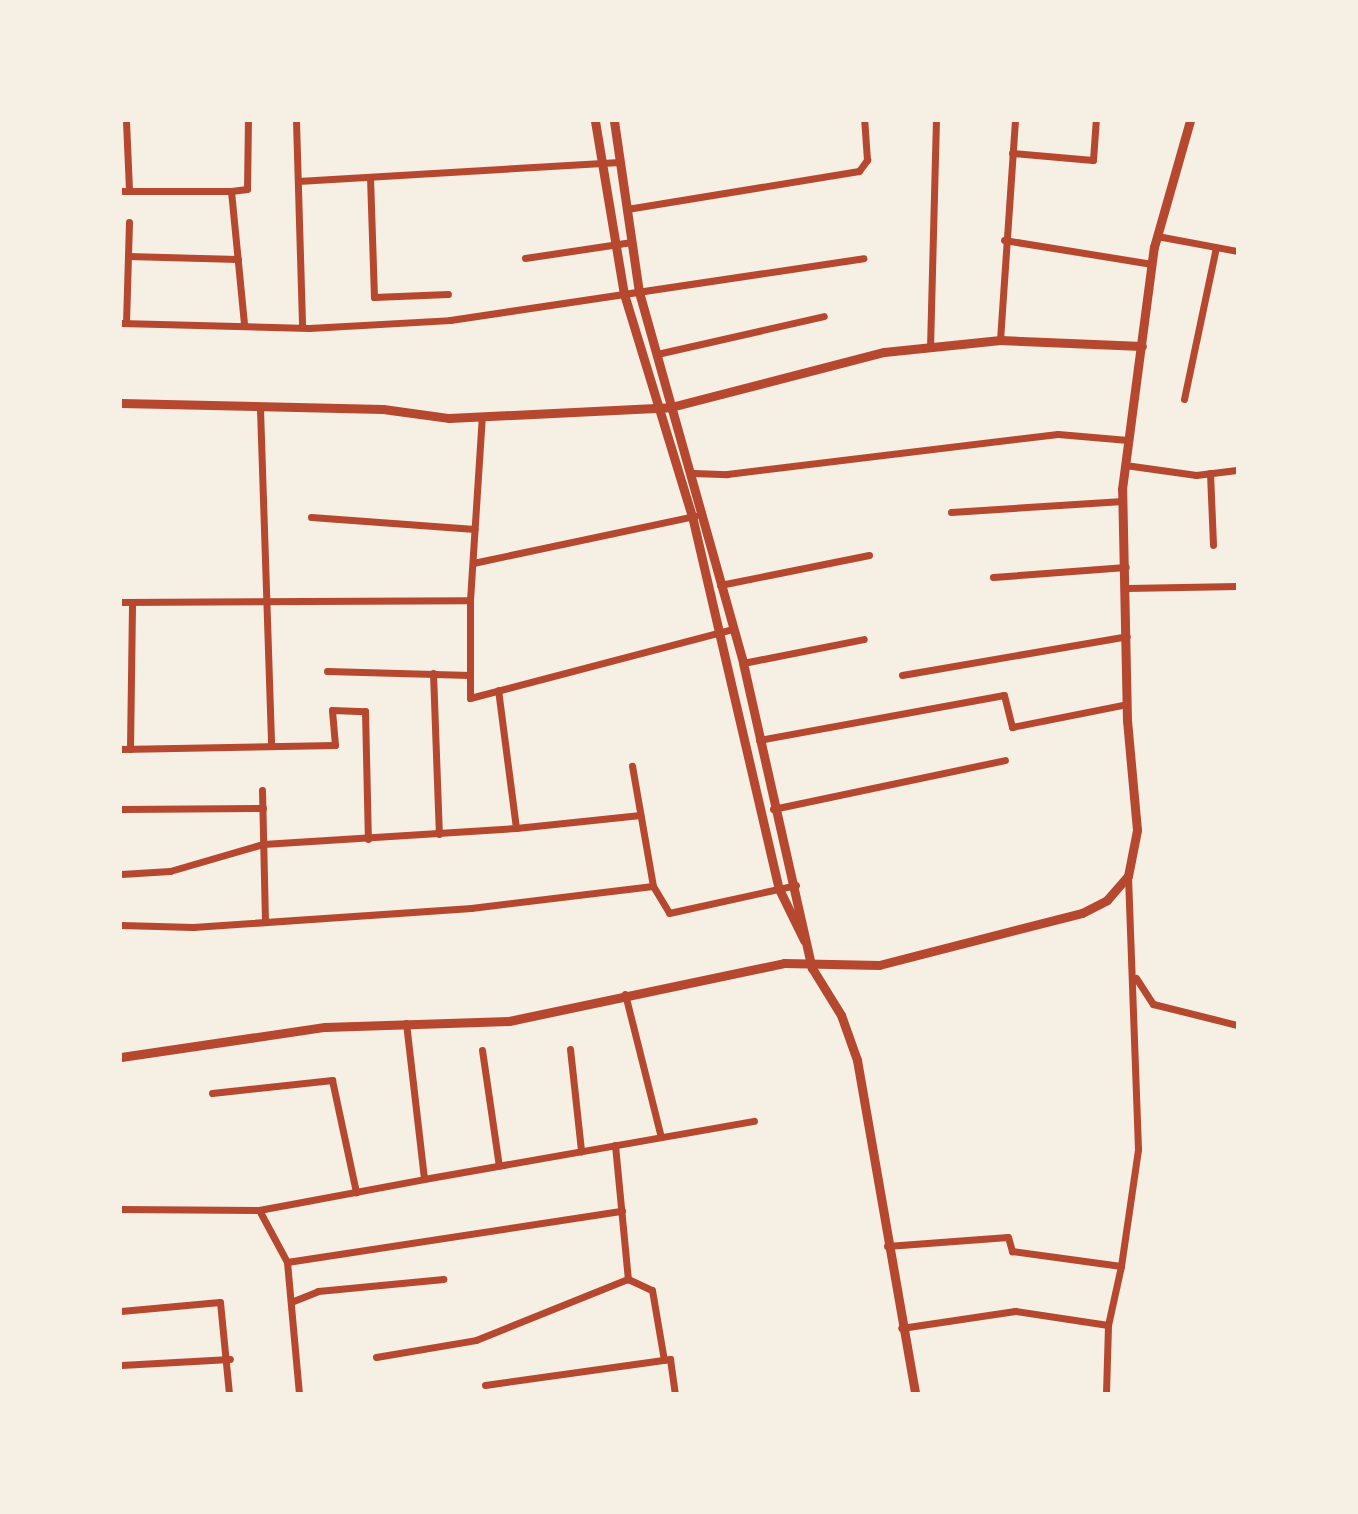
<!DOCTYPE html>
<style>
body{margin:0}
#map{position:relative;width:1358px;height:1514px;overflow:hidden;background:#f6efe4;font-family:Barlow,sans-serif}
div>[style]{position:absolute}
.minor>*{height:7px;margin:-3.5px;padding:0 3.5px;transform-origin:3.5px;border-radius:3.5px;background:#b5482f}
.tertiary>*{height:9px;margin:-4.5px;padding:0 4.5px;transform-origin:4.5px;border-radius:4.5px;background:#b5482f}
span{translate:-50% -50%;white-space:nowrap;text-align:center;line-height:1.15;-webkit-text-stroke:5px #f6efe4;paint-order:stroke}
.frame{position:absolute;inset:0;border:122px solid #f6efe4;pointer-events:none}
</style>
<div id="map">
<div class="minor">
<i style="left:126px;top:121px;width:70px;rotate:87.5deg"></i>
<i style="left:296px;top:121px;width:206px;rotate:88.3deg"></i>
<i style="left:1012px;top:153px;width:81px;rotate:4.9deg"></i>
<i style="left:1093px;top:160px;width:39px;rotate:-86deg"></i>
<i style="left:370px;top:177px;width:120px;rotate:88.1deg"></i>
<i style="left:374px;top:297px;width:74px;rotate:-2.3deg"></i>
<i style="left:298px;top:181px;width:322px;rotate:-3.4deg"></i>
<i style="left:121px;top:191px;width:110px"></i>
<i style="left:231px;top:191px;width:134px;rotate:84.4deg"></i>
<i style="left:231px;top:191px;width:16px;rotate:-7deg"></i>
<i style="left:247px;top:189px;width:68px;rotate:-89.2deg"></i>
<i style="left:627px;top:209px;width:235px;rotate:-9.3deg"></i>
<i style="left:859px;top:171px;width:14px;rotate:-54deg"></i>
<i style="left:867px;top:160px;width:39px;rotate:-94deg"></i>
<i style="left:1157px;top:236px;width:81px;rotate:10.6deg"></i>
<i style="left:1004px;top:240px;width:150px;rotate:9.2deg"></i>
<i style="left:128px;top:256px;width:110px;rotate:1.6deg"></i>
<i style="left:525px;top:258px;width:108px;rotate:-8.5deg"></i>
<i style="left:121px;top:323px;width:188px;rotate:1.5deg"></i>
<i style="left:309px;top:328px;width:141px;rotate:-3.2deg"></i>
<i style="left:450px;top:320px;width:418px;rotate:-8.5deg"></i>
<i style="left:126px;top:323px;width:101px;rotate:-88.3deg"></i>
<i style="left:1000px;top:340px;width:220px;rotate:-86.1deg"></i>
<i style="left:930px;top:348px;width:227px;rotate:-88.5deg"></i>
<i style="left:657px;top:354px;width:171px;rotate:-12.8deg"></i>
<i style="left:1184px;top:399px;width:155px;rotate:-78.1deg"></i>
<i style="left:260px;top:409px;width:337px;rotate:88.1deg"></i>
<i style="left:1125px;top:465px;width:72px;rotate:8deg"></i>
<i style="left:1196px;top:475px;width:41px;rotate:-7deg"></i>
<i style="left:694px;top:473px;width:33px;rotate:2deg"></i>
<i style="left:727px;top:474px;width:333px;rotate:-6.9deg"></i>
<i style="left:1058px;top:434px;width:70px;rotate:4.9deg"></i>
<i style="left:1210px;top:473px;width:72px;rotate:87.6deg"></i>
<i style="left:951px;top:512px;width:172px;rotate:-3.7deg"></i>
<i style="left:311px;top:517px;width:164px;rotate:4.2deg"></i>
<i style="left:473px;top:563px;width:227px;rotate:-12deg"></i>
<i style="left:993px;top:577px;width:133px;rotate:-4.3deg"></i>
<i style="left:720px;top:585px;width:152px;rotate:-11.4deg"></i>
<i style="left:1127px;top:588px;width:110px;rotate:-1deg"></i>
<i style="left:470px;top:600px;width:184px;rotate:-86.3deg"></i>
<i style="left:121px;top:602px;width:349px;rotate:-0.3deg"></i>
<i style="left:470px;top:600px;width:98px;rotate:90deg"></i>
<i style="left:470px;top:698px;width:272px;rotate:-14.7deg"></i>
<i style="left:743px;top:663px;width:123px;rotate:-11.2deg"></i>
<i style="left:327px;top:671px;width:143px;rotate:1.6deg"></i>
<i style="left:433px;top:673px;width:161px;rotate:87.9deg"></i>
<i style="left:902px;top:675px;width:228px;rotate:-9.8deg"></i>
<i style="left:759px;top:740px;width:249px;rotate:-10.4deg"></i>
<i style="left:1004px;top:695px;width:33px;rotate:76deg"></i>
<i style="left:1012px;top:727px;width:117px;rotate:-11.3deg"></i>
<i style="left:121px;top:749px;width:214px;rotate:-1.1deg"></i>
<i style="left:335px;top:745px;width:35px;rotate:-95deg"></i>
<i style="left:332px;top:710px;width:33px;rotate:2deg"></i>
<i style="left:365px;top:711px;width:128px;rotate:88.7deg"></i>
<i style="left:130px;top:749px;width:147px;rotate:-89.2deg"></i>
<i style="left:262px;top:790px;width:131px;rotate:88.7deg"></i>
<i style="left:121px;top:809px;width:142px;rotate:-0.4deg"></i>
<i style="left:773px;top:809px;width:237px;rotate:-11.9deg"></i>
<i style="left:516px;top:828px;width:125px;rotate:-6deg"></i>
<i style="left:121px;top:874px;width:49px;rotate:-3.5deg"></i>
<i style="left:170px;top:871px;width:97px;rotate:-16.2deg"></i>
<i style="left:263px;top:844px;width:254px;rotate:-3.6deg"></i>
<i style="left:516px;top:828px;width:139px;rotate:-97.4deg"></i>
<i style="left:653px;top:886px;width:31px;rotate:59deg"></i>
<i style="left:669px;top:913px;width:130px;rotate:-12.4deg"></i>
<i style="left:121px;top:925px;width:72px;rotate:1.6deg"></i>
<i style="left:193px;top:927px;width:279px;rotate:-3.9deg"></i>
<i style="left:471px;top:908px;width:183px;rotate:-6.9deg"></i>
<i style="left:653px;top:886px;width:122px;rotate:-99.9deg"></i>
<i style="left:1136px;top:978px;width:31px;rotate:57deg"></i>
<i style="left:1153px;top:1004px;width:87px;rotate:14deg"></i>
<i style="left:625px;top:994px;width:147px;rotate:75.9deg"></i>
<i style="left:406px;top:1023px;width:157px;rotate:83.4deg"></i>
<i style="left:424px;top:1179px;width:335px;rotate:-10deg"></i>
<i style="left:570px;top:1049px;width:103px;rotate:83.8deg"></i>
<i style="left:482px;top:1050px;width:117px;rotate:81.7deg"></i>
<i style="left:212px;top:1093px;width:121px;rotate:-6.2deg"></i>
<i style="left:332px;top:1080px;width:115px;rotate:77.9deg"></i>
<i style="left:615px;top:1145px;width:135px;rotate:84.5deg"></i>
<i style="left:628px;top:1279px;width:26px;rotate:25deg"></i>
<i style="left:652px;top:1290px;width:71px;rotate:80.3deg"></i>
<i style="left:121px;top:1209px;width:138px;rotate:0.4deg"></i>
<i style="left:259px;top:1210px;width:168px;rotate:-10.6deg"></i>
<i style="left:259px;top:1210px;width:59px;rotate:61.7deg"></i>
<i style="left:287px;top:1262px;width:132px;rotate:84.8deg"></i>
<i style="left:887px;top:1246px;width:121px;rotate:-4.3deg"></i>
<i style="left:1008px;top:1237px;width:15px;rotate:74deg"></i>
<i style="left:1012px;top:1251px;width:110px;rotate:7.8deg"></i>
<i style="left:1121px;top:1266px;width:60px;rotate:102.4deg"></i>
<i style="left:1108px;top:1325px;width:94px;rotate:-171.4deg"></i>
<i style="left:1015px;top:1311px;width:115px;rotate:171.5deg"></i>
<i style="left:287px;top:1262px;width:339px;rotate:-8.7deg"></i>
<i style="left:1121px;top:1266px;width:118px;rotate:-81.7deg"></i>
<i style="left:1138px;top:1149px;width:273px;rotate:-92.1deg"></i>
<i style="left:291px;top:1302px;width:29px;rotate:-22deg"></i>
<i style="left:318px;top:1291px;width:126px;rotate:-5.5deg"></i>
<i style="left:121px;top:1311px;width:99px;rotate:-5.2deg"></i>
<i style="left:220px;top:1302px;width:91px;rotate:84.4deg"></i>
<i style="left:376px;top:1357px;width:101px;rotate:-9.6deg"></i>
<i style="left:476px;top:1340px;width:164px;rotate:-21.9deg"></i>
<i style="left:121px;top:1365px;width:109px;rotate:-3.2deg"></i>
<i style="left:485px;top:1385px;width:187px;rotate:-8deg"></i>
<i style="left:670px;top:1359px;width:34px;rotate:82deg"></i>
<i style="left:1106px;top:1393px;width:68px;rotate:-88.3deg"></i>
</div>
<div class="tertiary">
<i style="left:595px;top:121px;width:175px;rotate:80.5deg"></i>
<i style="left:624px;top:294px;width:232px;rotate:73deg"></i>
<i style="left:692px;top:516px;width:383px;rotate:76.9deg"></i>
<i style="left:779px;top:889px;width:57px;rotate:63.9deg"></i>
<i style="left:614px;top:121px;width:173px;rotate:81.7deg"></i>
<i style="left:639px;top:292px;width:385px;rotate:74.3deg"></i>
<i style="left:743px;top:663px;width:313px;rotate:77.3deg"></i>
<i style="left:812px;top:968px;width:55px;rotate:58.3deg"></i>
<i style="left:841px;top:1015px;width:48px;rotate:70.4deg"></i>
<i style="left:857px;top:1060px;width:338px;rotate:80.1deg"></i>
<i style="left:121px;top:403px;width:262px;rotate:1.3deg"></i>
<i style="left:383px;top:409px;width:67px;rotate:7.8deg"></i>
<i style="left:449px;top:418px;width:222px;rotate:-2.8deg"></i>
<i style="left:671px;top:407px;width:220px;rotate:-14.5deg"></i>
<i style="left:884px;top:352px;width:117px;rotate:-5.9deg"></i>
<i style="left:1000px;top:340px;width:142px;rotate:2.4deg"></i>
<i style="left:121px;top:1057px;width:206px;rotate:-8.4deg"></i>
<i style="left:325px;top:1027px;width:184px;rotate:-1.9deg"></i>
<i style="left:509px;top:1021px;width:281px;rotate:-11.9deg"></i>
<i style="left:784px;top:963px;width:95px;rotate:1.2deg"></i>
<i style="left:879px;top:965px;width:210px;rotate:-14.4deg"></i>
<i style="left:1082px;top:913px;width:28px;rotate:-27deg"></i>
<i style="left:1107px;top:900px;width:32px;rotate:-49deg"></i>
<i style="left:1128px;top:876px;width:47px;rotate:-78.9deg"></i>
<i style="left:1137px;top:830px;width:109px;rotate:-95.2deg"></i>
<i style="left:1127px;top:721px;width:232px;rotate:-91.2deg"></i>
<i style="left:1122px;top:489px;width:244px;rotate:-82.5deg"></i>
<i style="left:1154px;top:247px;width:131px;rotate:-74.1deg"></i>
</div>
<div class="frame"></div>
</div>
